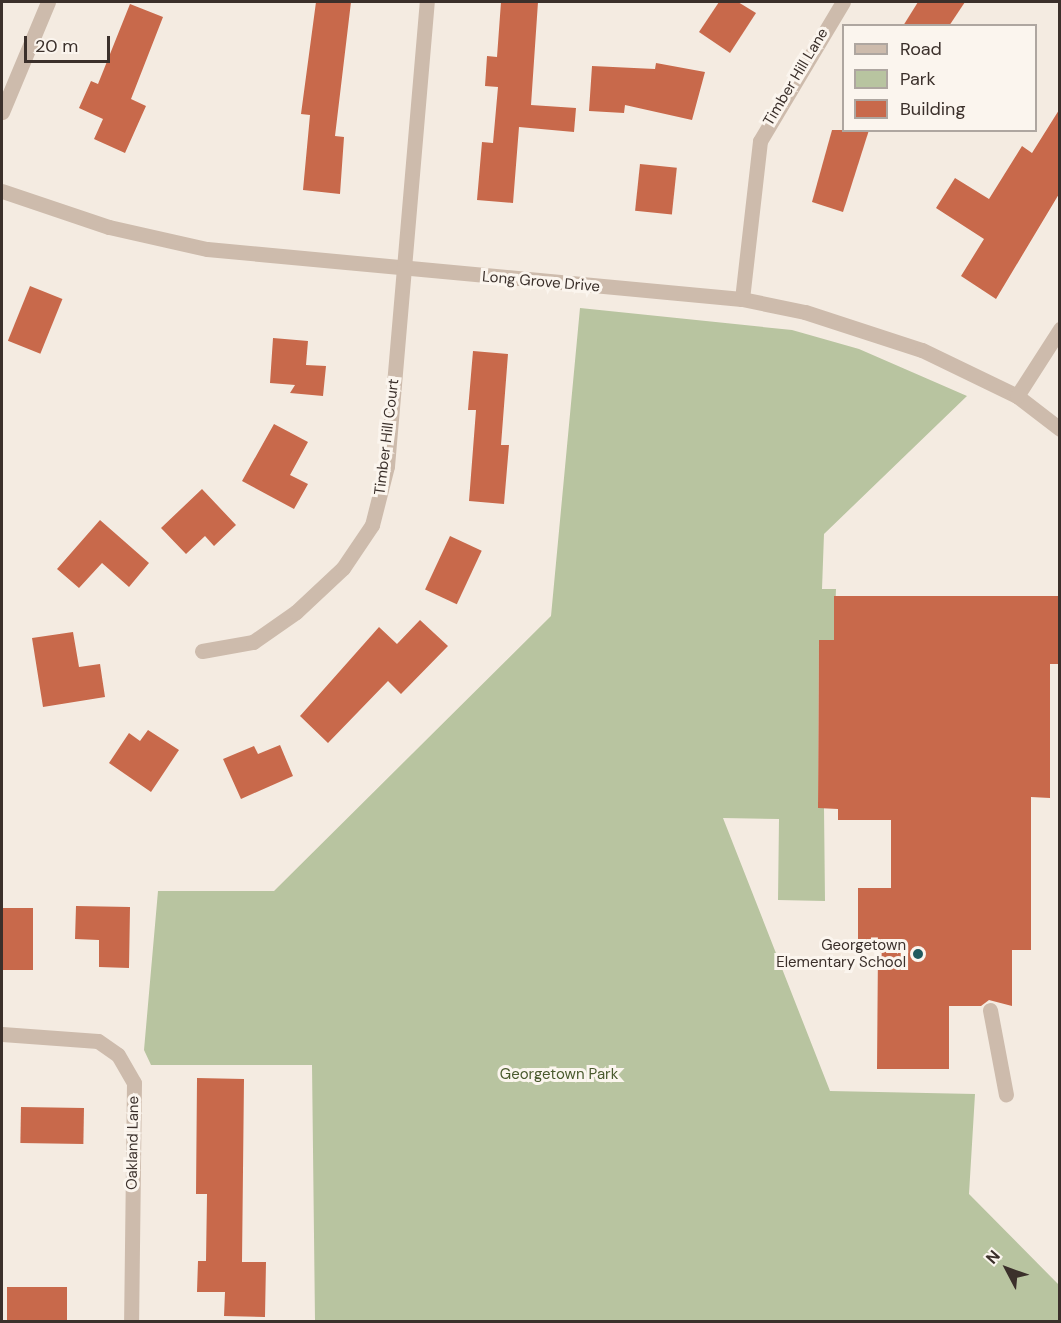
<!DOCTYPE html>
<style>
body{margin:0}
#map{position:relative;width:1061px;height:1323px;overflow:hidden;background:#f4ebe1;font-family:"DM Sans",sans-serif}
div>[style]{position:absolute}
.green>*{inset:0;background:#b8c4a0}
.building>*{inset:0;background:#c8694b;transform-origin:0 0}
.service>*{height:15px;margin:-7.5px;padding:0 7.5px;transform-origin:7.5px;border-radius:7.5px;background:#cdbbac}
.minor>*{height:15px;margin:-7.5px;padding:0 7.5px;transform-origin:7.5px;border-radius:7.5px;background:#cdbbac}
.dots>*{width:16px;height:16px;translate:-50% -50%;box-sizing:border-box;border:3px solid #fbf5ee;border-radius:50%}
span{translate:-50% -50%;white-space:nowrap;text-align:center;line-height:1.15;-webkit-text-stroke:6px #fbf5ee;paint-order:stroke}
.street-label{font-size:15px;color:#3b302b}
.poi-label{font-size:15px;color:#3b302b}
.right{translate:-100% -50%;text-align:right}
.park-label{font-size:15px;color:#4a5a2e}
.frame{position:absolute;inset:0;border:3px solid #3b302b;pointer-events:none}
.legend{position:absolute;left:842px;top:24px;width:195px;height:108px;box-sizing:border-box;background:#fbf5ee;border:2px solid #aea6a0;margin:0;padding:8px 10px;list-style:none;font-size:18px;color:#3b302b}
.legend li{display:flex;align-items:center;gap:12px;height:30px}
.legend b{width:30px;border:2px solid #aea6a0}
.north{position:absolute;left:977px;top:1239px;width:60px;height:60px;-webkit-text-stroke:4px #fbf5ee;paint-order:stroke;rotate:311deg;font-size:16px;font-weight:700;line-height:24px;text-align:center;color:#3b302b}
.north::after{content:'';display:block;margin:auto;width:21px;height:27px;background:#3b302b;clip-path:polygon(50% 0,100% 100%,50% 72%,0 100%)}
.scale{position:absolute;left:24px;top:36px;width:86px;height:27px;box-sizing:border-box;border:3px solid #3b302b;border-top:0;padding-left:8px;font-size:18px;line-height:21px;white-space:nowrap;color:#3b302b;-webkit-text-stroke:4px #fbf5ee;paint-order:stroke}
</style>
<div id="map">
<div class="green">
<i style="clip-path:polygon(580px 308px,792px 330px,859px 349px,967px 396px,824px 534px,822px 589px,836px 589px,834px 640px,819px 641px,818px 808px,824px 808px,825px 901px,778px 900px,779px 819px,723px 818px,830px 1091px,975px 1094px,969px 1194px,1059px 1285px,1059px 1321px,315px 1321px,312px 1065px,151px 1065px,144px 1050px,158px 891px,274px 891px,551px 616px)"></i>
</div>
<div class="building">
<i style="clip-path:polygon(316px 2px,351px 2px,335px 136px,344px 137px,340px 194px,303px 190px,310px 115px,301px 114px)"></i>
<i style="clip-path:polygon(501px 2px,538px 2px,531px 105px,576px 108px,574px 132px,519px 127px,513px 203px,477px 200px,482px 142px,493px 143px,498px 87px,485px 86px,487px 56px,497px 57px)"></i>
<i style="clip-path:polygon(719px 2px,738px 2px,756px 13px,730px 53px,699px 32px)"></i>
<i style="clip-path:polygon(918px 2px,965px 2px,949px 26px,903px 26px)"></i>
<i style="clip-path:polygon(130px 4px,163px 17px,131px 99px,146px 106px,125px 153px,94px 139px,103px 119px,79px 108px,91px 81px,98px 84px)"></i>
<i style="clip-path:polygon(656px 63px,705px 72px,692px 120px,625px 105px,624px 113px,589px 111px,592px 66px,655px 69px)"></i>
<i style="clip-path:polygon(1059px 110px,1059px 194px,996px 299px,961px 276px,984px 239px,936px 208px,955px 178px,989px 199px,1022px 146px,1032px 153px)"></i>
<i style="clip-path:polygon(832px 130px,869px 130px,843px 212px,812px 202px)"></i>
<i style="left:640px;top:164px;width:37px;height:47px;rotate:6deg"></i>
<i style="left:30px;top:286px;width:35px;height:59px;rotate:22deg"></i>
<i style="clip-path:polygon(273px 338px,308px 341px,306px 365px,326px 366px,323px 396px,290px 393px,295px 385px,270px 383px)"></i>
<i style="clip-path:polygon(473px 351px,508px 354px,501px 445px,509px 445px,504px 504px,469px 501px,476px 410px,468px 410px)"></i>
<i style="clip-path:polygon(274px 424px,308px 442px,290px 475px,308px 484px,294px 509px,242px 481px)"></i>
<i style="clip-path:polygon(202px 489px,236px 525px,214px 546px,205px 536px,186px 554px,161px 528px)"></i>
<i style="clip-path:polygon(100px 520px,149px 563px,129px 587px,102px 563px,79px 588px,57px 569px)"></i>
<i style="left:450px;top:536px;width:35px;height:59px;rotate:25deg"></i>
<i style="clip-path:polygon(834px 596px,1059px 596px,1059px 664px,1050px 664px,1050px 798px,1031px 797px,1031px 950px,1012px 950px,1012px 1006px,989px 1000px,981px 1006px,949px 1006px,949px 1069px,877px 1069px,878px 948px,858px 948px,858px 888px,891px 888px,891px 820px,838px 820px,838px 809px,818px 808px,819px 640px,834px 640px)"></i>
<i style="clip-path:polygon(420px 620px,448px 646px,401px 694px,388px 681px,328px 743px,300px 716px,379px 627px,397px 644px)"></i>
<i style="clip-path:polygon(73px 632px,79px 667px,100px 664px,105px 697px,43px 707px,32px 638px)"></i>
<i style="clip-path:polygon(148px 730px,179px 750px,151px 792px,109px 763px,129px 733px,140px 741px)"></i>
<i style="clip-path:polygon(280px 745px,293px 776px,241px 799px,223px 759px,254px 746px,258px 754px)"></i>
<i style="clip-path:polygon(76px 906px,130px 907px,129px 968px,99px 967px,99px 940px,75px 939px)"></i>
<i style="left:2px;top:908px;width:31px;height:62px"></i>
<i style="clip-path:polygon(197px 1078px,244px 1079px,242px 1262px,266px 1262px,265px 1317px,224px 1316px,225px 1292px,197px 1292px,198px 1261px,206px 1261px,207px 1194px,196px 1194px)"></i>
<i style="left:21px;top:1107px;width:63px;height:36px;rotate:1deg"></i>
<i style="left:7px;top:1287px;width:60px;height:35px"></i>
</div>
<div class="service">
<i style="left:990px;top:1010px;width:86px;rotate:79.3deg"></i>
</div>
<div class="minor">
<i style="left:2px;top:112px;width:119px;rotate:-67.3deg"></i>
<i style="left:2px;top:191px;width:113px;rotate:18.6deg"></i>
<i style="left:109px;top:227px;width:100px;rotate:12.7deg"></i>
<i style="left:207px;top:249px;width:537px;rotate:5.34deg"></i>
<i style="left:742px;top:299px;width:64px;rotate:11.7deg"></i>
<i style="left:805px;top:312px;width:123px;rotate:18deg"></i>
<i style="left:922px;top:350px;width:106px;rotate:25.8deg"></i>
<i style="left:1017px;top:396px;width:54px;rotate:37.5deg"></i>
<i style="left:742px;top:299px;width:159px;rotate:-83.5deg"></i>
<i style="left:760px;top:141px;width:162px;rotate:-59.2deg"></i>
<i style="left:1017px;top:396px;width:80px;rotate:-57.3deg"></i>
<i style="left:202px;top:651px;width:52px;rotate:-10deg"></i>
<i style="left:253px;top:642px;width:52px;rotate:-34.9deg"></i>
<i style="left:296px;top:612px;width:64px;rotate:-43.1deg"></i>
<i style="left:343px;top:568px;width:52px;rotate:-56deg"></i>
<i style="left:372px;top:525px;width:61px;rotate:-75.7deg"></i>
<i style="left:387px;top:466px;width:466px;rotate:-85.1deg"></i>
<i style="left:2px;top:1034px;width:96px;rotate:4.2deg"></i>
<i style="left:98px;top:1041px;width:24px;rotate:35deg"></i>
<i style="left:118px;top:1055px;width:32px;rotate:60deg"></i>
<i style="left:134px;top:1083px;width:239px;rotate:90.7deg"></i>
</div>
<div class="dots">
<i style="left:918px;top:954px;background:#1f5a5e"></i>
</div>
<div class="street-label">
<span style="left:796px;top:77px;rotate:-59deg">Timber Hill Lane</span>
<span style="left:541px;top:282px;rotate:5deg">Long Grove Drive</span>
<span style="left:387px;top:437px;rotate:-83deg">Timber Hill Court</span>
<span style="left:133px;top:1143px;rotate:-89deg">Oakland Lane</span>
</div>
<div class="poi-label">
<span class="right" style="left:906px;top:954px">Georgetown<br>Elementary School</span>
</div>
<div class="park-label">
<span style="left:559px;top:1075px">Georgetown Park</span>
</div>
<div class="frame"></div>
<ul class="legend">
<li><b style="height:8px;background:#cdbbac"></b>Road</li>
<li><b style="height:16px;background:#b8c4a0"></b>Park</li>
<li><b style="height:16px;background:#c8694b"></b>Building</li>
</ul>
<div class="north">N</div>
<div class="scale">20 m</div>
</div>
